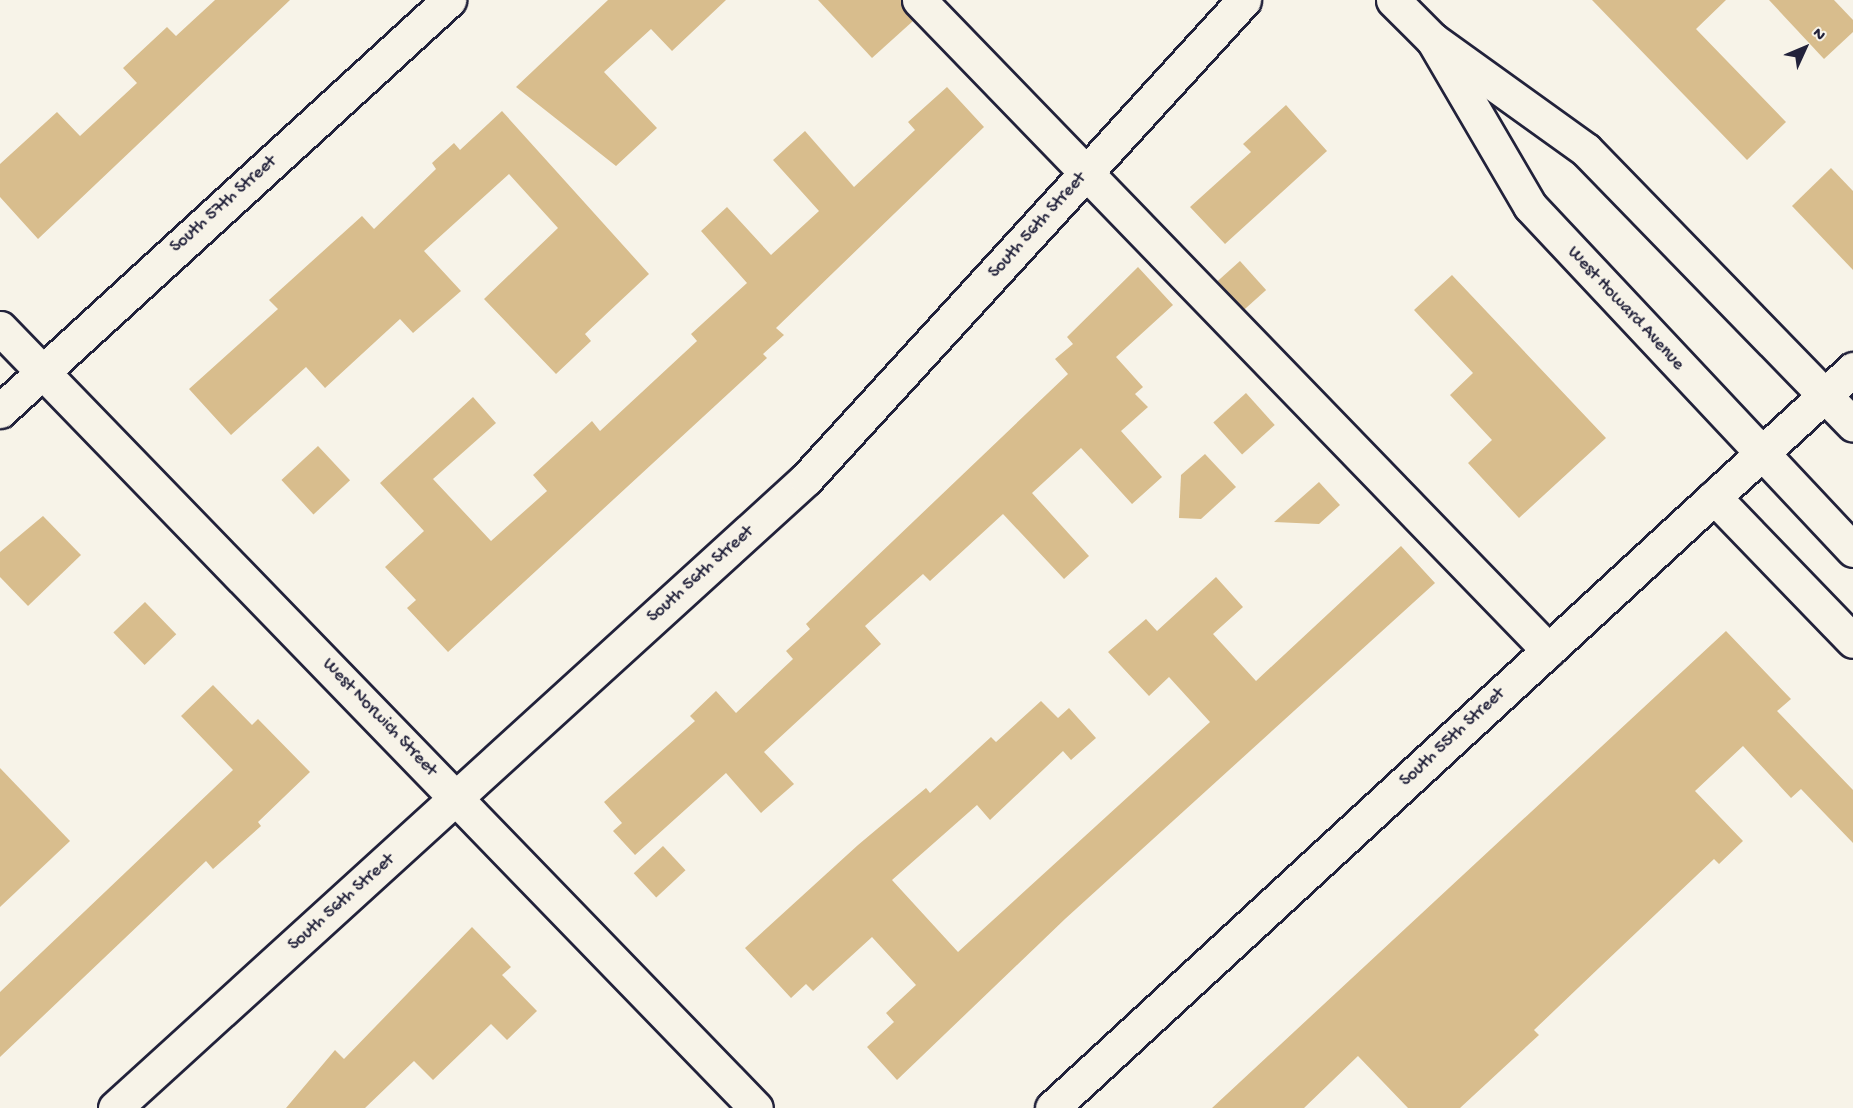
<!DOCTYPE html>
<style>
body{margin:0}
#map{position:relative;width:1853px;height:1108px;overflow:hidden;background:#f7f3e8;font-family:"Gochi Hand",sans-serif}
div>[style]{position:absolute}
.building>*{inset:0;background:#d8bd8d;transform-origin:0 0}
.roads{filter:drop-shadow(2px 0 #22223b) drop-shadow(-2px 0 #22223b) drop-shadow(0 2px #22223b) drop-shadow(0 -2px #22223b)}
.minor>*{height:33px;margin:-16.5px;padding:0 16.5px;transform-origin:16.5px;border-radius:16.5px;background:#f7f3e8}
span{translate:-50% -50%;white-space:nowrap;text-align:center;line-height:1.15;-webkit-text-stroke:4.5px #f7f3e8;paint-order:stroke}
.street-label{font-size:18px;color:#22223b}
.north{position:absolute;left:1775px;top:18px;width:60px;height:60px;-webkit-text-stroke:4px #f7f3e8;paint-order:stroke;rotate:46deg;font-size:16px;font-weight:700;line-height:24px;text-align:center;color:#22223b}
.north::after{content:'';display:block;margin:auto;width:21px;height:27px;background:#22223b;clip-path:polygon(50% 0,100% 100%,50% 72%,0 100%)}
</style>
<div id="map">
<div class="building">
<i style="clip-path:polygon(215px 0,290px 0,38px 239px,0 197px,0 164px,57px 112px,80px 136px,137px 83px,123px 68px,167px 27px,176px 36px)"></i>
<i style="clip-path:polygon(608px 0,726px 0,672px 51px,651px 29px,604px 72px,657px 128px,616px 166px,516px 87px)"></i>
<i style="clip-path:polygon(818px 0,901px 0,913px 21px,872px 58px)"></i>
<i style="clip-path:polygon(1592px 0,1726px 0,1696px 29px,1786px 122px,1747px 160px)"></i>
<i style="clip-path:polygon(1769px 0,1834px 0,1853px 20px,1853px 32px,1824px 59px)"></i>
<i style="clip-path:polygon(947px 87px,984px 127px,776px 328px,784px 335px,763px 354px,767px 358px,448px 652px,407px 608px,416px 600px,385px 567px,424px 531px,380px 483px,473px 397px,496px 423px,433px 479px,491px 541px,547px 491px,533px 475px,592px 421px,600px 431px,697px 341px,691px 334px,747px 283px,701px 231px,727px 207px,771px 255px,819px 211px,773px 160px,805px 131px,854px 187px,915px 130px,908px 122px)"></i>
<i style="clip-path:polygon(1286px 105px,1327px 151px,1225px 244px,1190px 207px,1251px 152px,1243px 144px)"></i>
<i style="clip-path:polygon(502px 111px,649px 274px,585px 334px,591px 341px,556px 374px,484px 299px,558px 228px,509px 174px,424px 251px,461px 291px,413px 333px,400px 319px,325px 388px,306px 367px,231px 435px,189px 389px,278px 309px,269px 300px,362px 216px,374px 229px,436px 169px,432px 163px,454px 143px,460px 150px)"></i>
<i style="clip-path:polygon(1831px 168px,1853px 191px,1853px 270px,1792px 206px)"></i>
<i style="left:1240px;top:261px;width:39px;height:30px;rotate:48deg"></i>
<i style="clip-path:polygon(1138px 267px,1173px 305px,1116px 357px,1143px 387px,1135px 394px,1148px 407px,1121px 431px,1162px 477px,1132px 504px,1081px 448px,1032px 493px,1089px 556px,1064px 579px,1003px 514px,930px 581px,923px 574px,865px 626px,881px 644px,764px 752px,794px 784px,761px 813px,726px 773px,635px 855px,613px 831px,622px 823px,604px 802px,695px 721px,690px 716px,716px 691px,736px 713px,793px 659px,786px 651px,810px 629px,806px 624px,1068px 374px,1055px 359px,1073px 344px,1067px 337px)"></i>
<i style="clip-path:polygon(1452px 275px,1606px 438px,1519px 518px,1468px 463px,1492px 440px,1450px 395px,1473px 373px,1414px 310px)"></i>
<i style="left:1246px;top:393px;width:43px;height:44px;rotate:48deg"></i>
<i style="left:318px;top:446px;width:47px;height:50px;rotate:47deg"></i>
<i style="clip-path:polygon(1205px 454px,1236px 487px,1201px 519px,1179px 518px,1181px 475px)"></i>
<i style="clip-path:polygon(1319px 482px,1340px 505px,1319px 524px,1274px 522px)"></i>
<i style="clip-path:polygon(43px 516px,81px 555px,28px 606px,0 577px,0 552px)"></i>
<i style="clip-path:polygon(1401px 546px,1435px 583px,1065px 919px,897px 1080px,867px 1047px,894px 1022px,886px 1013px,916px 985px,872px 937px,813px 991px,806px 984px,791px 998px,745px 948px,858px 845px,926px 788px,930px 793px,991px 737px,996px 742px,1041px 701px,1058px 718px,1069px 708px,1096px 738px,1071px 760px,1063px 751px,990px 820px,977px 805px,892px 880px,958px 952px,1210px 722px,1169px 677px,1149px 696px,1108px 652px,1146px 619px,1157px 631px,1216px 577px,1243px 607px,1213px 634px,1256px 681px)"></i>
<i style="left:145px;top:602px;width:45px;height:44px;rotate:46deg"></i>
<i style="clip-path:polygon(1726px 631px,1791px 699px,1777px 711px,1853px 790px,1853px 843px,1801px 789px,1791px 798px,1743px 746px,1695px 791px,1743px 841px,1719px 864px,1714px 859px,1600px 967px,1534px 1030px,1539px 1035px,1460px 1108px,1408px 1108px,1358px 1056px,1304px 1108px,1212px 1108px)"></i>
<i style="clip-path:polygon(213px 685px,252px 725px,258px 719px,310px 772px,258px 822px,261px 826px,213px 869px,206px 861px,0 1057px,0 992px,233px 770px,181px 716px)"></i>
<i style="clip-path:polygon(0 768px,70px 841px,0 907px)"></i>
<i style="left:663px;top:846px;width:33px;height:40px;rotate:47deg"></i>
<i style="clip-path:polygon(472px 927px,511px 967px,502px 975px,537px 1011px,507px 1040px,491px 1024px,433px 1080px,414px 1061px,365px 1108px,286px 1108px,335px 1050px,344px 1059px)"></i>
</div>
<div class="roads">
<div class="minor">
<i style="left:919px;top:0;width:905px;rotate:45.94deg"></i>
<i style="left:1393px;top:0;width:57px;rotate:45deg"></i>
<i style="left:1433px;top:40px;width:188px;rotate:35.7deg"></i>
<i style="left:1586px;top:150px;width:383px;rotate:45.8deg"></i>
<i style="left:1433px;top:40px;width:192px;rotate:59.7deg"></i>
<i style="left:1530px;top:206px;width:472px;rotate:46.8deg"></i>
<i style="left:0;top:328px;width:1086px;rotate:45.9deg"></i>
<i style="left:0;top:411px;width:609px;rotate:-42.47deg"></i>
<i style="left:1714px;top:497px;width:200px;rotate:46deg"></i>
<i style="left:115px;top:1108px;width:934px;rotate:-42.31deg"></i>
<i style="left:806px;top:479px;width:649px;rotate:-47.56deg"></i>
<i style="left:1052px;top:1108px;width:1090px;rotate:-42.69deg"></i>
</div>
</div>
<div class="street-label">
<span style="left:224px;top:205px;rotate:-42deg">South 57th Street</span>
<span style="left:1038px;top:226px;rotate:-48deg">South 56th Street</span>
<span style="left:1625px;top:309px;rotate:47deg">West Howard Avenue</span>
<span style="left:701px;top:575px;rotate:-42deg">South 56th Street</span>
<span style="left:379px;top:718px;rotate:46deg">West Norwich Street</span>
<span style="left:1453px;top:738px;rotate:-43deg">South 55th Street</span>
<span style="left:342px;top:903px;rotate:-42deg">South 56th Street</span>
</div>
<div class="north">N</div>
</div>
